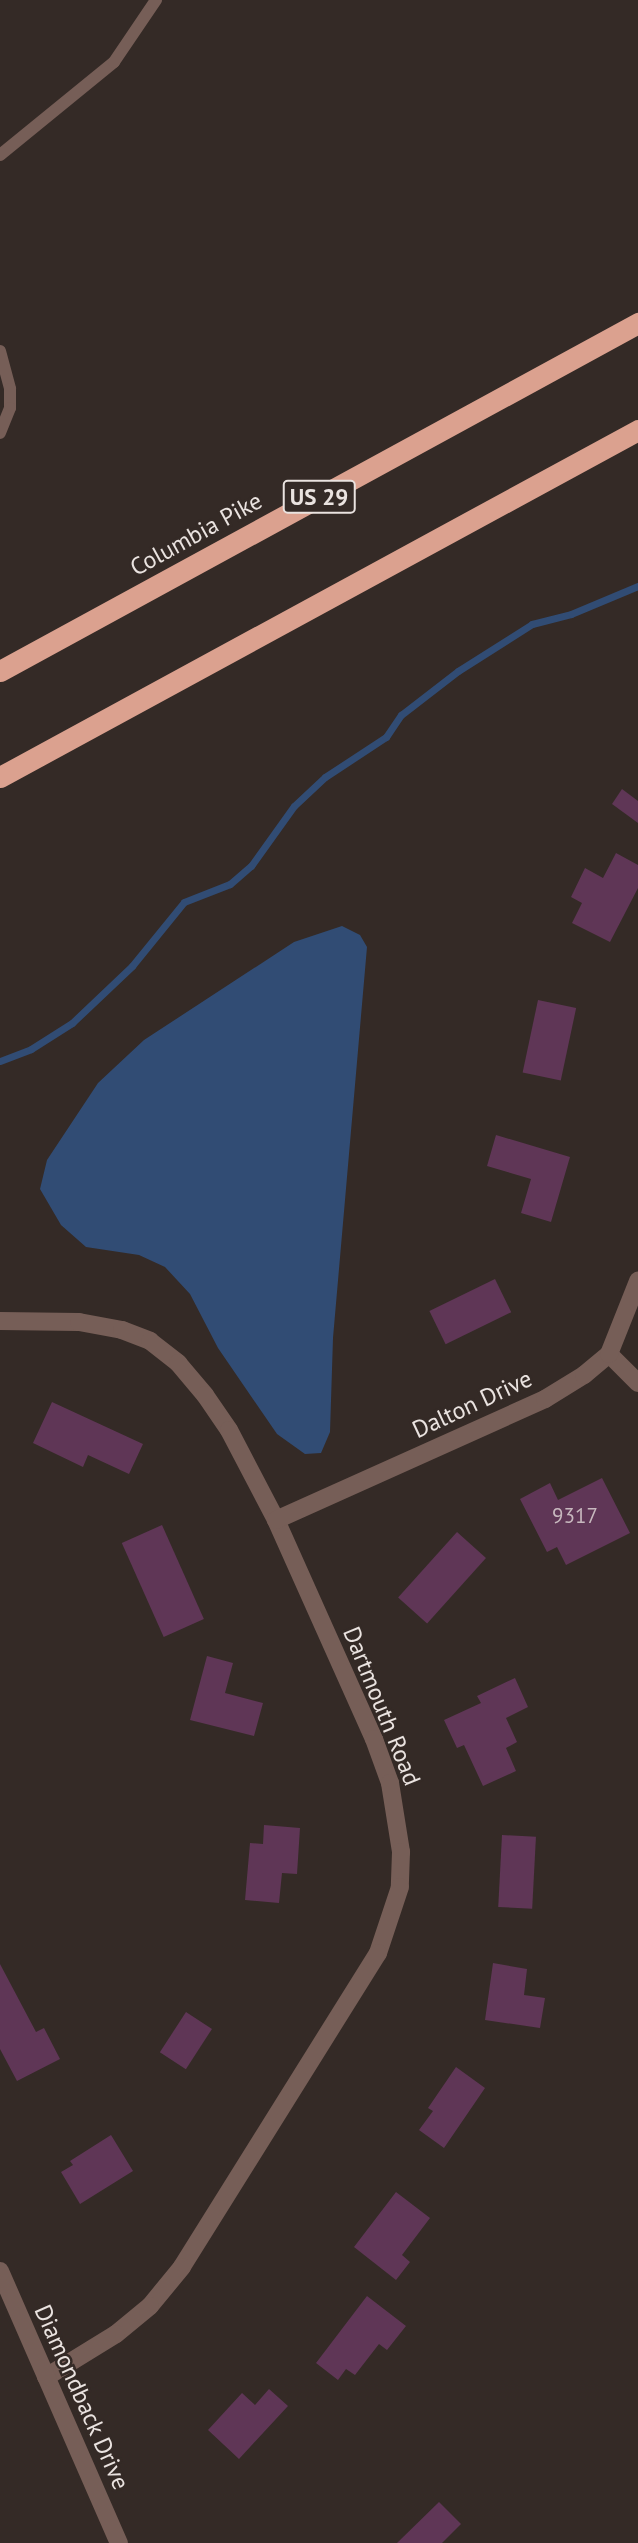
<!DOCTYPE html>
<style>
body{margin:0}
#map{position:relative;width:638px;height:2543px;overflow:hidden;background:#342a26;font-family:"PT Sans",sans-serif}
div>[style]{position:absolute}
.water>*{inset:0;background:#314c74}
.stream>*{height:7px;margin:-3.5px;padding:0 3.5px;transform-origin:3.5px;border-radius:3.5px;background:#314c74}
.building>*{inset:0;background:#5f3656;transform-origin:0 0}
.service>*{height:12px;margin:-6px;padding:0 6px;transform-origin:6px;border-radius:6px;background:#765e57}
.minor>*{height:18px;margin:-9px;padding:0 9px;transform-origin:9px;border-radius:9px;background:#765e57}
.motorway>*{height:21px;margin:-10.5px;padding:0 10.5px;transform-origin:10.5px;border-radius:10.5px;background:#dba18f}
span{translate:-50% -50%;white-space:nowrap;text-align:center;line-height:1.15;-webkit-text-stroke:5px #342a26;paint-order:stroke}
.number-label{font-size:21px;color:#c7b8be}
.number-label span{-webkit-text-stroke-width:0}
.shield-label span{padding:2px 5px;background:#342a26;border:2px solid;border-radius:5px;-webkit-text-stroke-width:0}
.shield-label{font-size:23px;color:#eae3e0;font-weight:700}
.street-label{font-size:24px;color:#eae3e0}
</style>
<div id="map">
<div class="water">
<i style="clip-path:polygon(342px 926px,360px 935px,367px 947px,333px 1338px,330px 1432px,321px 1453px,305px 1454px,277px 1434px,218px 1348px,190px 1294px,165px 1267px,139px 1255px,86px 1247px,61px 1225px,40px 1189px,47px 1160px,98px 1083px,144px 1040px,294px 942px)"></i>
</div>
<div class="stream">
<i style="left:0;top:1061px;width:33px;rotate:-21deg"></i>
<i style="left:31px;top:1049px;width:49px;rotate:-32.4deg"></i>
<i style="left:72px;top:1023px;width:83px;rotate:-43.5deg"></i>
<i style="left:132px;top:966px;width:82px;rotate:-50.9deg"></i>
<i style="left:184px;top:902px;width:49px;rotate:-21.4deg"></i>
<i style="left:230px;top:884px;width:28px;rotate:-41deg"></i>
<i style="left:251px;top:866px;width:74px;rotate:-54.4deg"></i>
<i style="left:294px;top:806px;width:42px;rotate:-43.1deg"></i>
<i style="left:325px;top:777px;width:73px;rotate:-33.3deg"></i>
<i style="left:386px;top:737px;width:27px;rotate:-56deg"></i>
<i style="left:401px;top:715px;width:72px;rotate:-37.7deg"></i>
<i style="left:458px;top:671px;width:88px;rotate:-32.4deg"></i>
<i style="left:532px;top:624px;width:40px;rotate:-14.4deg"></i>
<i style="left:571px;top:614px;width:73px;rotate:-22.7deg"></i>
</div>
<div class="building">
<i style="clip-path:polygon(622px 789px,638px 801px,638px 823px,612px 804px)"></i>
<i style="clip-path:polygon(616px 853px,638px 865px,638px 888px,610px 942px,572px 923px,582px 903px,571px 897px,585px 868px,603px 878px)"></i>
<i style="left:538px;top:1000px;width:39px;height:74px;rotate:12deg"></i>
<i style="clip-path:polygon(496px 1135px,570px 1157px,551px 1222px,521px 1213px,531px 1179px,487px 1166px)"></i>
<i style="left:495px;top:1279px;width:37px;height:73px;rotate:64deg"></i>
<i style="clip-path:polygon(52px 1402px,143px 1444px,129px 1474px,88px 1455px,83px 1467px,33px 1443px)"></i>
<i style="clip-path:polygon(602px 1478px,630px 1533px,566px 1565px,557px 1547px,547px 1552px,520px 1499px,550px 1483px,558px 1500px)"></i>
<i style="left:162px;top:1525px;width:103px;height:44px;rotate:66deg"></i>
<i style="left:457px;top:1532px;width:39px;height:88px;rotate:42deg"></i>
<i style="clip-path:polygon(207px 1656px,233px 1663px,225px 1693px,263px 1703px,254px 1736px,190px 1720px)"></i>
<i style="clip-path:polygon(515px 1678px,528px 1707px,506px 1718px,517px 1742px,506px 1748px,516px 1771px,483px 1786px,464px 1745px,457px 1748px,444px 1720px,481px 1703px,477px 1696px)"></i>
<i style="clip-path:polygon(264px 1825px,300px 1828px,297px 1874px,282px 1873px,279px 1903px,245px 1900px,250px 1843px,263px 1844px)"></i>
<i style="left:502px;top:1835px;width:34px;height:72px;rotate:3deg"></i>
<i style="clip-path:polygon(493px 1963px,527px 1969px,524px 1995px,545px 1998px,540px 2028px,485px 2020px)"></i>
<i style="clip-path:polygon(0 1964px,36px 2032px,44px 2028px,60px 2059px,17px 2081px,0 2049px)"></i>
<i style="left:186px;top:2012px;width:31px;height:48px;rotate:33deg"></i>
<i style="clip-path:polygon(456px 2067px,485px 2088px,444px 2148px,419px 2130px,433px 2111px,428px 2108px)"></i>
<i style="clip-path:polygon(111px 2135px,133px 2171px,80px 2204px,61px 2172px,73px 2165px,70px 2161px)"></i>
<i style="clip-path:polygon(396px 2192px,430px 2218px,402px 2255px,410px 2262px,396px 2280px,354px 2247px)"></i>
<i style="clip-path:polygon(367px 2296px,406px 2326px,387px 2350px,379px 2344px,355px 2375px,346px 2369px,338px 2380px,316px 2363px)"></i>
<i style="clip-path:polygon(269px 2389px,288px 2406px,239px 2459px,208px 2430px,242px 2393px,255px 2405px)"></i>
<i style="clip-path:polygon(439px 2502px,461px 2524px,442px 2543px,397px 2543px)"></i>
</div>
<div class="service">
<i style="left:0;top:155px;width:147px;rotate:-39.2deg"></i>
<i style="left:114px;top:62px;width:75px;rotate:-55.9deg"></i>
<i style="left:0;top:351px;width:39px;rotate:75deg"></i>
<i style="left:10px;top:389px;width:19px;rotate:90deg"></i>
<i style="left:10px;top:408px;width:27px;rotate:112deg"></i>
</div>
<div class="minor">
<i style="left:0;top:1321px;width:79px;rotate:0.7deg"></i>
<i style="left:79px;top:1322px;width:44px;rotate:10.5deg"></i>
<i style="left:122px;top:1330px;width:30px;rotate:21deg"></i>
<i style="left:150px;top:1341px;width:36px;rotate:38deg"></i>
<i style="left:178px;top:1363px;width:42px;rotate:49.8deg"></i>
<i style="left:205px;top:1395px;width:42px;rotate:55.6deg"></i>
<i style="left:229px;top:1430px;width:102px;rotate:62.4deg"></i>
<i style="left:276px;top:1520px;width:240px;rotate:65.9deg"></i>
<i style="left:374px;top:1739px;width:47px;rotate:70deg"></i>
<i style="left:390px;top:1783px;width:70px;rotate:80.9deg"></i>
<i style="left:401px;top:1852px;width:35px;rotate:92deg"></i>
<i style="left:400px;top:1887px;width:70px;rotate:108.4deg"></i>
<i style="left:378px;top:1953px;width:370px;rotate:122deg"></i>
<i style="left:182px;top:2267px;width:50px;rotate:129.4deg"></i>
<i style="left:150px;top:2306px;width:44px;rotate:140.5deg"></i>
<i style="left:116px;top:2334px;width:82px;rotate:148.4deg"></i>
<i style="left:609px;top:1354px;width:41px;rotate:45deg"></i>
<i style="left:276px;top:1520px;width:295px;rotate:-24.2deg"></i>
<i style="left:545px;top:1399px;width:46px;rotate:-31.6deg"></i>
<i style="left:584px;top:1375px;width:33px;rotate:-40deg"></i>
<i style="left:609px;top:1354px;width:79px;rotate:-68.3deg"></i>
<i style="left:0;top:2271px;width:297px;rotate:66.4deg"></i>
</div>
<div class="motorway">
<i style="left:0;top:671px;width:727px;rotate:-28.61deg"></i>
<i style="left:0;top:777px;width:726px;rotate:-28.54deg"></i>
</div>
<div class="number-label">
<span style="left:575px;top:1516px">9317</span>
</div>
<div class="shield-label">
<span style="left:319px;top:497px">US 29</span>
</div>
<div class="street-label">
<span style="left:196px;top:534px;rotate:-29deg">Columbia Pike</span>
<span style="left:472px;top:1404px;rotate:-25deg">Dalton Drive</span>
<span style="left:382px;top:1706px;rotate:68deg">Dartmouth Road</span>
<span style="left:82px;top:2397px;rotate:66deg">Diamondback Drive</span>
</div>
</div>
